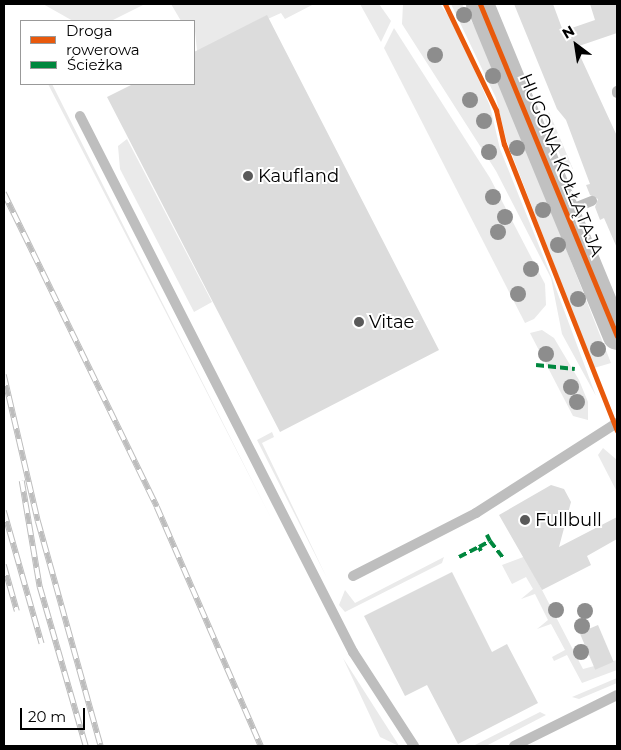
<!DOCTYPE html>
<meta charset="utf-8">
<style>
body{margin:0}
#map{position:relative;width:621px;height:750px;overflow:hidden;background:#fff;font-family:Montserrat,sans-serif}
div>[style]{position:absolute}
.green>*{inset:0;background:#eaeaea}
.building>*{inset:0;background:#dcdcdc;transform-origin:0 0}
.path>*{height:3px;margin-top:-1.5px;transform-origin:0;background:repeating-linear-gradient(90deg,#b8b8b8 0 1px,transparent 0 3.5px)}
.lane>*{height:10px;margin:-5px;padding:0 5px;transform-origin:5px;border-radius:5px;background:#bebebe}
.secondary>*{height:28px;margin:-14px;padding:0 14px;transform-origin:14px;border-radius:14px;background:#c1c1c1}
.rail>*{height:5.5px;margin-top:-2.75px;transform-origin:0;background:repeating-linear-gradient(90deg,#fff 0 11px,#bdbdbd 0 22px);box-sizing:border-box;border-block:1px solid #bdbdbd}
.quiet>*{height:4px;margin-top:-2px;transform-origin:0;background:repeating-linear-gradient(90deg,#00873e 0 8px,transparent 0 12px)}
.cycleway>*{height:5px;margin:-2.5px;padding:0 2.5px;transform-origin:2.5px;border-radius:2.5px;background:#e8590c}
.trees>*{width:16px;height:16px;margin:-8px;border-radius:50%;background:#8d8d8d}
.dots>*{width:14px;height:14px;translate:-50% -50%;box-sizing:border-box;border:2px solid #fff;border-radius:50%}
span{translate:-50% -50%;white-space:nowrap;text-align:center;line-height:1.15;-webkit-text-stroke:4px #fff;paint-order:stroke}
.street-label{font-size:18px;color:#000}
.poi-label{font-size:18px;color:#000}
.left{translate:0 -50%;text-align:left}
.frame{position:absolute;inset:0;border:5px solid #000;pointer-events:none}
.legend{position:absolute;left:20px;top:20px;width:175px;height:65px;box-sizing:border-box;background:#fff;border:1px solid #999;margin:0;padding:6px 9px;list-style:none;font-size:15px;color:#000}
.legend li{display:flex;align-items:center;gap:10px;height:25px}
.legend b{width:25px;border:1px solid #999}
.north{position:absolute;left:551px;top:20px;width:50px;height:50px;-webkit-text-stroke:4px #fff;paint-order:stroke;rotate:329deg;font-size:14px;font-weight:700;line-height:20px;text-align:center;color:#000}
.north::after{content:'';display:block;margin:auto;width:18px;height:22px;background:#000;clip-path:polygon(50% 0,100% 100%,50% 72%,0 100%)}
.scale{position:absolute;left:20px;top:708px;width:65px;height:22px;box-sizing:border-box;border:2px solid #000;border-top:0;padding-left:6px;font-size:15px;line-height:18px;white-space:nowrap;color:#000;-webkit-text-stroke:4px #fff;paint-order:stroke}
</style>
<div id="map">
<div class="green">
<i style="clip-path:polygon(43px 4px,145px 4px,111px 21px,73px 21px)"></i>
<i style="clip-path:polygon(171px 4px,314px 4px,285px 19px,281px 13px,197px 51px,194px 21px,181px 21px)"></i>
<i style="clip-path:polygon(360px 4px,379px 4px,391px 21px,381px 42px)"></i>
<i style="clip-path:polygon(403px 4px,440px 4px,455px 25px,490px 106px,500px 149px,552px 278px,596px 396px,562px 334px,551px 278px,496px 171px,402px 24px)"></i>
<i style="clip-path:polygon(451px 4px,462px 4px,488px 51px,611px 363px,594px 368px,506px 139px,496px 98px)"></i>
<i style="clip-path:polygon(394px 28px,490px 178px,545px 284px,546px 305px,534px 319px,525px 323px,384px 48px)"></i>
<i style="clip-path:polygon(48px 84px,52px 84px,274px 524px,176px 332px)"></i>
<i style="clip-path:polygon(549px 112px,573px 169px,565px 167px,545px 119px)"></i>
<i style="clip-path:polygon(127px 139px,212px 302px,194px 312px,120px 169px,118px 146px)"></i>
<i style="clip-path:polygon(542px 330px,554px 338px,579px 380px,588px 402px,588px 420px,573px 416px,530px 333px)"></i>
<i style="clip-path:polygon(272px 432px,274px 437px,262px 443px,327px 578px,257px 440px)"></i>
<i style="clip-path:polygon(603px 448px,617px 460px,617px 492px,598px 455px)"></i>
<i style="clip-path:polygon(550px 547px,528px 563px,583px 669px,617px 660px,617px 670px,582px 683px,567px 655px,554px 661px,552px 657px,565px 650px,551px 624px,537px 629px,548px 620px,535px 594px,521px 599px,533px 589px,526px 577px,512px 584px,502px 565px)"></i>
<i style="clip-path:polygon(444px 557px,442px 563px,345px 612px,339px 605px,345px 590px,355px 603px)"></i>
<i style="clip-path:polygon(343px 658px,396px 741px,399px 746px,380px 737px)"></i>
<i style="clip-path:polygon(617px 678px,617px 683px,579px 699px,572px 697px)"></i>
<i style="clip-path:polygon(540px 712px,546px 715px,486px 746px,473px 746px)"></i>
</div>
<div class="building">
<i style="clip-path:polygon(514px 4px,553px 4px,563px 31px,595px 20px,590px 4px,617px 4px,617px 33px,576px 47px,617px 136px,617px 248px,604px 218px,600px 220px,595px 207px,598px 199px,590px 195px,586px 185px,590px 184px,566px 120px,557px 109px)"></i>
<i style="clip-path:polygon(267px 15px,439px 350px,280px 432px,107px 97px,133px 84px,194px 84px,194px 52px)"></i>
<i style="clip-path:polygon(551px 485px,564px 489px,571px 502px,559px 547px,617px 517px,617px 539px,587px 556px,591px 565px,542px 590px,499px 515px)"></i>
<i style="clip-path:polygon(452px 572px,492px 652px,507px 644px,538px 703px,458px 744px,427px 685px,405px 696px,364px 616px)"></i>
<i style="left:598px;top:625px;width:40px;height:20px;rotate:67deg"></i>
</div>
<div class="path">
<i style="left:559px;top:522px;width:14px;rotate:8deg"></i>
</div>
<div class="lane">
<i style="left:617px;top:91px;width:2px;rotate:90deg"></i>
<i style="left:80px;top:116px;width:602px;rotate:63.01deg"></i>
<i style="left:353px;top:652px;width:112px;rotate:57deg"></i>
<i style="left:567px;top:211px;width:27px;rotate:-22deg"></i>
<i style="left:353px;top:576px;width:138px;rotate:-27.1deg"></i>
<i style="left:476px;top:513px;width:167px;rotate:-32.6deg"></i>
<i style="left:514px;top:746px;width:115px;rotate:-26.3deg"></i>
</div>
<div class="secondary">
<i style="left:480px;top:4px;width:359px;rotate:67.6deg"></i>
</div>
<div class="rail">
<i style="left:4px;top:193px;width:349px;rotate:64deg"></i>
<i style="left:157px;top:507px;width:261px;rotate:66.5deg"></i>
<i style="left:4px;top:375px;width:150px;rotate:76.9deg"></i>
<i style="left:38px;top:521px;width:234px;rotate:74.4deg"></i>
<i style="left:22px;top:481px;width:108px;rotate:80.4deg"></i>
<i style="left:40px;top:587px;width:166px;rotate:73.9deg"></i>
<i style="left:4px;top:511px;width:138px;rotate:74.1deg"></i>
<i style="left:4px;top:565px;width:48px;rotate:74.2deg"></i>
</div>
<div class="quiet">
<i style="left:536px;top:365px;width:39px;rotate:6deg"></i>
<i style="left:490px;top:541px;width:23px;rotate:52deg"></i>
<i style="left:481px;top:551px;width:4px;rotate:-117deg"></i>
<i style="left:479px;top:547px;width:13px;rotate:-29deg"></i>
<i style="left:490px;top:541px;width:7px;rotate:-117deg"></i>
<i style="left:459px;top:557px;width:22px;rotate:-27deg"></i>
</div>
<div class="cycleway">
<i style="left:445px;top:4px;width:118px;rotate:64.3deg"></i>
<i style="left:496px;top:110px;width:35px;rotate:77deg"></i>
<i style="left:504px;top:144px;width:308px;rotate:68.5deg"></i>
<i style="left:480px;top:4px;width:359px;rotate:67.6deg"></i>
</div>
<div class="trees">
<i style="left:464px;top:15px"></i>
<i style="left:435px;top:55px"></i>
<i style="left:493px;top:76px"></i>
<i style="left:470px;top:100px"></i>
<i style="left:484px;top:121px"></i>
<i style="left:517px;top:148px"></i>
<i style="left:489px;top:152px"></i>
<i style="left:493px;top:197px"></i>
<i style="left:543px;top:210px"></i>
<i style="left:505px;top:217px"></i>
<i style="left:498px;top:232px"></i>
<i style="left:558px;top:245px"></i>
<i style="left:531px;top:269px"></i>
<i style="left:518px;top:294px"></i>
<i style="left:578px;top:299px"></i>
<i style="left:598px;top:349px"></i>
<i style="left:546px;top:354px"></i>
<i style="left:571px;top:387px"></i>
<i style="left:577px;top:402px"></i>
<i style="left:556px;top:610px"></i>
<i style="left:585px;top:611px"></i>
<i style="left:582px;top:626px"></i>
<i style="left:581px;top:652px"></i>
</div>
<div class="dots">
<i style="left:248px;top:176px;background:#595959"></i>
<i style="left:359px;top:322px;background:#595959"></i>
<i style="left:525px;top:520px;background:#595959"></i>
</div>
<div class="street-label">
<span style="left:561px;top:165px;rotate:68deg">HUGONA KOŁŁĄTAJA</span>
</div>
<div class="poi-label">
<span class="left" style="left:258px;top:176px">Kaufland</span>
<span class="left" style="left:369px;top:322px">Vitae</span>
<span class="left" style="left:535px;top:520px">Fullbull</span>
</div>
<div class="frame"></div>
<ul class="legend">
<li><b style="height:6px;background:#e8590c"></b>Droga rowerowa</li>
<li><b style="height:6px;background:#00873e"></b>Ścieżka</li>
</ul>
<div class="north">N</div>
<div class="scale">20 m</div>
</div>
